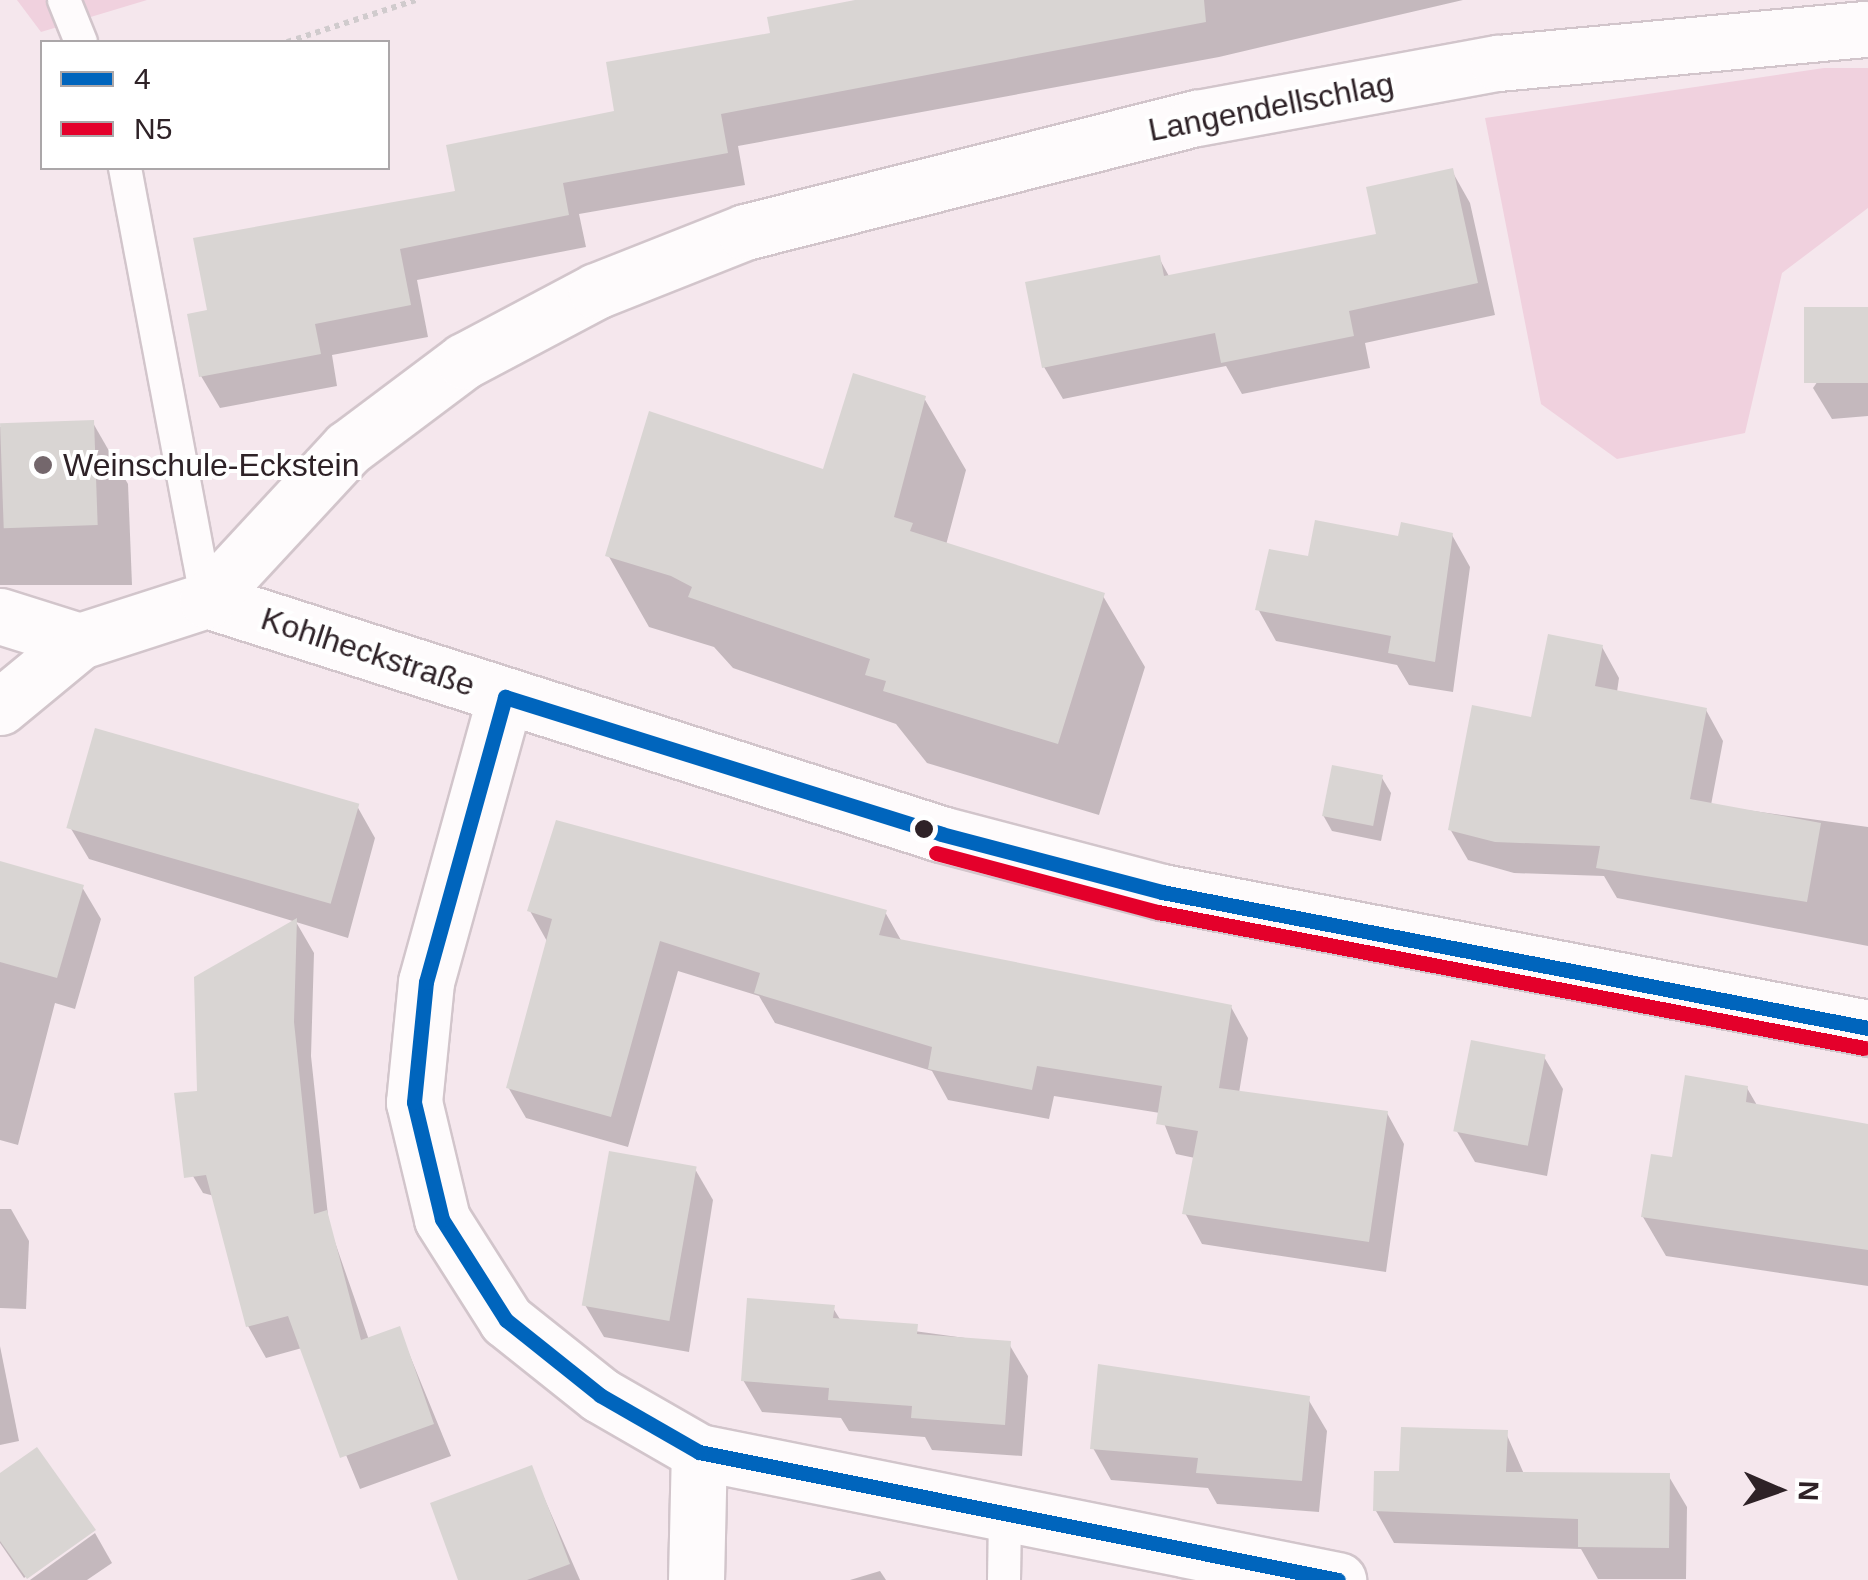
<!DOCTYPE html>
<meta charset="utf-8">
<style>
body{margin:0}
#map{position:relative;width:1868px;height:1580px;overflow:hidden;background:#f5e7ed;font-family:Helvetica,sans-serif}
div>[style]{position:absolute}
.green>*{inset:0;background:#f0d1de}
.shadow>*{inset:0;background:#0003}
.building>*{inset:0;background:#d9d5d3;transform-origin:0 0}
.path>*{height:6px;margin-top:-3px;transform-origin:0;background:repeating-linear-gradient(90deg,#d0cbcd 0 5px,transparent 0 10px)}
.roads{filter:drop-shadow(2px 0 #d2c5cb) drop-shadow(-2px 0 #d2c5cb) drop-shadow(0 2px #d2c5cb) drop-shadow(0 -2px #d2c5cb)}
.lane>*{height:32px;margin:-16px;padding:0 16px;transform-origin:16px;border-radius:16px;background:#fefbfc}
.street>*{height:55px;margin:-27.5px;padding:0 27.5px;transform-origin:27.5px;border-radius:27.5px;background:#fefbfc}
.bus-1>*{height:15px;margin:-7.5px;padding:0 7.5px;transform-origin:7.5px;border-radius:7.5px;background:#0065bd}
.bus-2>*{height:15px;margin:-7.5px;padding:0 7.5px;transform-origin:7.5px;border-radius:7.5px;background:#e4002b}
.dots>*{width:28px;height:28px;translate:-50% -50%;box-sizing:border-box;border:5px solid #fff;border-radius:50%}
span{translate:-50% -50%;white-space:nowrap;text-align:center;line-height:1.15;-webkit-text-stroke:8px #fff;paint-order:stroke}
.street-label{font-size:32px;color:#2e2227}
.poi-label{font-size:32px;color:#2e2227}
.left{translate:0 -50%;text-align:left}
.legend{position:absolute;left:40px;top:40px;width:350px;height:130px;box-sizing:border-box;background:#fff;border:2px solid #aba7a9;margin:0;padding:12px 18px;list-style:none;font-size:30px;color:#2e2227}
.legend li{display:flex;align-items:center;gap:20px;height:50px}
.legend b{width:50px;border:2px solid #aba7a9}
.north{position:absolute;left:1728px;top:1440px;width:100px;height:100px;-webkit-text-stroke:8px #fff;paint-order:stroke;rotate:92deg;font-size:28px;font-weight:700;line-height:40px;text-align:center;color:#2e2227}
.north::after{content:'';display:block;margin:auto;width:35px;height:45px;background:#2e2227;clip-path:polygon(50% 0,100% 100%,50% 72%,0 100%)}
</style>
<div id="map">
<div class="green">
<i style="clip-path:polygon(17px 0,147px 0,41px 32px)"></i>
<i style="clip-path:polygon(1824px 68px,1868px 68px,1868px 208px,1782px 273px,1745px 433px,1617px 459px,1541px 404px,1485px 118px)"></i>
</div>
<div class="shadow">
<i style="clip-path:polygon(869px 0,1463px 0,1219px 57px,738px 146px,745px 185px,579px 214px,586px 247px,417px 280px,428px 337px,332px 355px,337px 386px,220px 408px,201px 376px,210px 312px,773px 35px)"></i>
<i style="clip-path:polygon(1452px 171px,1470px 203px,1495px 315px,1365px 343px,1370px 368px,1242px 394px,1226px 366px,1063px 399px,1044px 367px,1159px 258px,1170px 278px,1379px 236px)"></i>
<i style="clip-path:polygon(1868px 310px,1868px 416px,1832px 419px,1813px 388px)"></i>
<i style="clip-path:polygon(924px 398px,966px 470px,946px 545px,1103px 596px,1145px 667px,1099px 815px,927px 763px,896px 724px,733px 668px,714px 647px,649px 627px,608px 555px,824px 472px)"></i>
<i style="clip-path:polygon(93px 423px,128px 484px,132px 585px,0 585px,0 427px)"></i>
<i style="clip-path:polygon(1452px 535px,1470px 567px,1453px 692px,1409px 685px,1397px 665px,1276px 641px,1258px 609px,1400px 539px)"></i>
<i style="clip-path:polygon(1602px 647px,1619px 678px,1617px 692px,1706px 710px,1723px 741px,1711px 805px,1868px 827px,1868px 946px,1617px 898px,1604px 876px,1514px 873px,1468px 860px,1450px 829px)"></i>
<i style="clip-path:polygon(1382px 778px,1391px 793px,1381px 841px,1332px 831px,1323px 815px)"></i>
<i style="clip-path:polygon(357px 806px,375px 838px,348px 938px,296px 922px,314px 953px,311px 1056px,329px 1225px,369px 1340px,399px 1329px,451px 1456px,360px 1489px,302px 1348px,266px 1358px,248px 1326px,305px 1220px,203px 1193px,184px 1161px,199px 1093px,296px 922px,89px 859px,70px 827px)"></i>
<i style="clip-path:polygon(0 864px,82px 887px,101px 919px,75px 1009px,55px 1003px,18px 1145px,0 1140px)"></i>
<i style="clip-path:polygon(530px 911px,885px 912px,902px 942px,1231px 1007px,1248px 1038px,1239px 1093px,1387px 1113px,1404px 1144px,1386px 1272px,1202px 1244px,1185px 1213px,1195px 1158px,1176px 1154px,1160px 1113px,1054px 1096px,1049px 1119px,948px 1100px,932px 1071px,775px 1023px,759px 996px,678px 971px,628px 1147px,526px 1118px,508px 1087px,548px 943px)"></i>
<i style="clip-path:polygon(1544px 1057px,1563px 1089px,1547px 1176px,1475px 1162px,1456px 1130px)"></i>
<i style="clip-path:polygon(1747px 1088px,1758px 1107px,1868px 1127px,1868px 1286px,1666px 1256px,1643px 1217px,1674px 1160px)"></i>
<i style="clip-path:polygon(695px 1169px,713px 1200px,689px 1352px,604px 1337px,585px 1305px)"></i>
<i style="clip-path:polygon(0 1209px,11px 1209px,29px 1241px,26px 1309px,0 1308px)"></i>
<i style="clip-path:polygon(833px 1308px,841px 1321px,1009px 1344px,1028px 1376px,1022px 1456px,932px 1450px,925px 1437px,849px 1431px,841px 1418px,762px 1412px,743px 1380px)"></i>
<i style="clip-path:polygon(0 1346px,19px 1441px,0 1445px)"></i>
<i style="clip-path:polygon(1308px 1399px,1327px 1431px,1319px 1512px,1217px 1504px,1208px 1488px,1111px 1480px,1093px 1448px)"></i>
<i style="clip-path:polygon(1506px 1433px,1524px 1474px,1668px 1475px,1687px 1507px,1686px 1579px,1598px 1579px,1581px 1549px,1394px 1543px,1376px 1511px,1401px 1473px)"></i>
<i style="clip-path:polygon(531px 1468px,580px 1580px,460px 1580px)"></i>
<i style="clip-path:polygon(0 1476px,92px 1529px,24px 1578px,0 1543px)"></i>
<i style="clip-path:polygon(95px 1533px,112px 1563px,87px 1580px,30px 1580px)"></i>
<i style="clip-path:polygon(880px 1571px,886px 1580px,850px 1580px)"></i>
</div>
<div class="building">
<i style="clip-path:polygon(855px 0,1204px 0,1206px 22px,721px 114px,728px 153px,563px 183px,569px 215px,400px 249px,411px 305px,315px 324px,321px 354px,199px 377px,187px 314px,207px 310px,193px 238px,455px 191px,446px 145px,614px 111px,606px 62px,770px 33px,767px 17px)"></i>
<i style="clip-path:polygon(1453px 168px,1478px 283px,1349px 311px,1354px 336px,1221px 363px,1215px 333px,1042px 368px,1025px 282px,1160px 255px,1164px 276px,1376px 234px,1366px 187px)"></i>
<i style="left:1868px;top:307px;width:76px;height:64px;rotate:90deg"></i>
<i style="clip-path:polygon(853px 373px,926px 396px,894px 517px,913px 523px,910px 531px,1105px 593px,1058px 744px,883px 691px,886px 681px,865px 675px,870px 659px,688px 597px,692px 587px,671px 576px,605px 556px,649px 411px,823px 469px)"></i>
<i style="left:94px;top:420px;width:105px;height:94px;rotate:88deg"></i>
<i style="clip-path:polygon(1315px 520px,1398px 536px,1401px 522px,1453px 533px,1435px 662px,1388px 653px,1391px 636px,1255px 610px,1269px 549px,1308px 556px)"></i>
<i style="clip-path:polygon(1548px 634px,1603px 645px,1595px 686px,1707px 708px,1690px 799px,1821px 823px,1807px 902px,1596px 868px,1600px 846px,1495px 842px,1448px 830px,1472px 705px,1531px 717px)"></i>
<i style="left:95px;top:728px;width:275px;height:104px;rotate:16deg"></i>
<i style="left:1332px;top:765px;width:52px;height:52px;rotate:11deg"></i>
<i style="clip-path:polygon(556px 820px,887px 910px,879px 935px,1232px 1005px,1219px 1088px,1388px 1111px,1369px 1242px,1182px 1214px,1198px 1131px,1156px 1124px,1162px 1086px,1037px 1066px,1032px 1090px,928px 1069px,932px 1047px,754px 993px,760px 973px,660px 941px,611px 1117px,506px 1088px,552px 919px,527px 911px)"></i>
<i style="clip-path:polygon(0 861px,84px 885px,57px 978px,0 962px)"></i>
<i style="clip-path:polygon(297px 918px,294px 1022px,314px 1214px,327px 1210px,361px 1340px,400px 1326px,434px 1424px,340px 1458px,288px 1316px,246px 1327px,206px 1175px,184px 1178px,174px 1093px,197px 1091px,194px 977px)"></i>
<i style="left:1471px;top:1040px;width:76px;height:93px;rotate:11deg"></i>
<i style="clip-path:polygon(1685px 1075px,1748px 1086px,1746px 1102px,1868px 1124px,1868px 1250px,1641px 1217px,1651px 1154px,1672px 1157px)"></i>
<i style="left:609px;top:1151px;width:89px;height:157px;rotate:10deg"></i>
<i style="clip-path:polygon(747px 1298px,835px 1305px,833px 1318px,918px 1324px,917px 1334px,1011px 1341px,1005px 1425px,911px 1418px,912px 1406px,828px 1400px,829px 1388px,741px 1381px)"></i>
<i style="clip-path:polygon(1098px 1364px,1310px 1396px,1302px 1481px,1196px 1473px,1198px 1458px,1090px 1449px)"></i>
<i style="clip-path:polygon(1401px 1427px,1508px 1430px,1506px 1472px,1670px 1473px,1669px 1548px,1578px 1547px,1578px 1519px,1373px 1511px,1374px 1471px,1399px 1471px)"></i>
<i style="clip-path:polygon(37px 1447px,96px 1530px,27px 1579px,0 1541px,0 1473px)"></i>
<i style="clip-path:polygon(532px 1465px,570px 1564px,527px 1580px,458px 1580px,430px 1503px)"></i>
</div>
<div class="path">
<i style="left:287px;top:42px;width:136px;rotate:-18deg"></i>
</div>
<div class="roads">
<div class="lane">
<i style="left:64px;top:0;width:45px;rotate:68deg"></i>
<i style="left:125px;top:168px;width:440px;rotate:79.3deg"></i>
<i style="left:1004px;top:1580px;width:67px;rotate:-89.1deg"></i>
</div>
<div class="street">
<i style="left:207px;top:600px;width:770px;rotate:17.68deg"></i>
<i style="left:941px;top:834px;width:228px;rotate:14.7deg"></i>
<i style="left:1162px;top:892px;width:719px;rotate:10.9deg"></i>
<i style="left:0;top:616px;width:84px;rotate:17.4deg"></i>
<i style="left:505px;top:697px;width:296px;rotate:105.5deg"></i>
<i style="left:426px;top:982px;width:121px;rotate:95.7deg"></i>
<i style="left:414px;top:1102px;width:120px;rotate:76.5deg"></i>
<i style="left:442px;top:1219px;width:120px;rotate:57.6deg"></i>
<i style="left:506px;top:1320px;width:120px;rotate:38.6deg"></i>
<i style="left:600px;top:1395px;width:114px;rotate:29.9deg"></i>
<i style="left:699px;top:1452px;width:652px;rotate:11.33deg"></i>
<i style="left:0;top:707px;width:104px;rotate:-39.5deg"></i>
<i style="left:80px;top:641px;width:133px;rotate:-17.9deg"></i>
<i style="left:207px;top:600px;width:207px;rotate:-47.2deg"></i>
<i style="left:348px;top:448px;width:145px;rotate:-36.9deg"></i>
<i style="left:464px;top:361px;width:149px;rotate:-27.9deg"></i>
<i style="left:596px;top:291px;width:160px;rotate:-21.6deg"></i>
<i style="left:745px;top:232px;width:466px;rotate:-14.2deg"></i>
<i style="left:1197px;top:118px;width:306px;rotate:-10.4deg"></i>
<i style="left:1498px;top:63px;width:372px;rotate:-5.3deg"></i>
<i style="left:696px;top:1580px;width:128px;rotate:-88.7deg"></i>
</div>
</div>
<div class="bus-1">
<i style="left:1338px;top:1580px;width:652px;rotate:-168.67deg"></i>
<i style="left:699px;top:1452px;width:114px;rotate:-150.1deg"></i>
<i style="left:600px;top:1395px;width:120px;rotate:-141.4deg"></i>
<i style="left:506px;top:1320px;width:120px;rotate:-122.4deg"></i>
<i style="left:442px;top:1219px;width:120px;rotate:-103.5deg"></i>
<i style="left:414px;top:1102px;width:121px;rotate:-84.3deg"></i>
<i style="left:426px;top:982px;width:296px;rotate:-74.5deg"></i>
<i style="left:505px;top:697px;width:457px;rotate:17.4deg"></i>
<i style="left:941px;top:834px;width:228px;rotate:14.7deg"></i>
<i style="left:1162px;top:892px;width:719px;rotate:10.9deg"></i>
</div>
<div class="bus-2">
<i style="left:936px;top:853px;width:230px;rotate:14.9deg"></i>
<i style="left:1158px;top:912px;width:719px;rotate:10.9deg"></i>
</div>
<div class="dots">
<i style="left:43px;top:465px;background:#74676c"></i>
<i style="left:924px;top:829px;background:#2e2227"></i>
</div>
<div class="street-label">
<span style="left:1271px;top:107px;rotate:-11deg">Langendellschlag</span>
<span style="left:368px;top:652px;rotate:18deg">Kohlheckstraße</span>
</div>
<div class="poi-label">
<span class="left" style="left:63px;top:465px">Weinschule-Eckstein</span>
</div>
<ul class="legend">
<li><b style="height:12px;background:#0065bd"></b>4</li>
<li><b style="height:12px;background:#e4002b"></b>N5</li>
</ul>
<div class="north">N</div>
</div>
